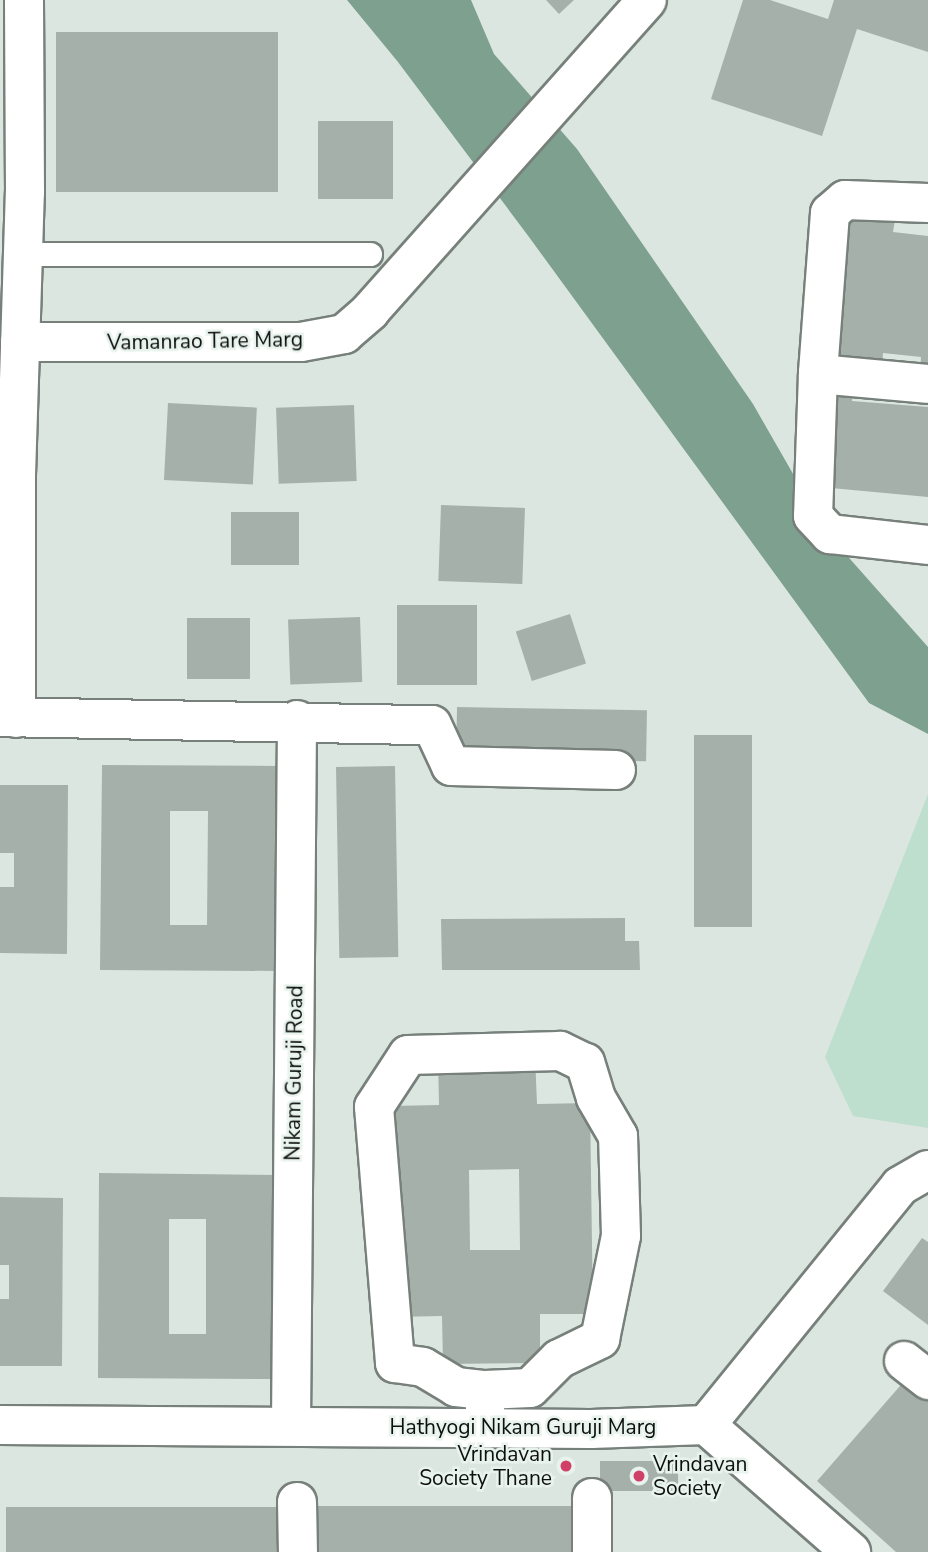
<!DOCTYPE html>
<style>
body{margin:0}
#map{position:relative;width:928px;height:1552px;overflow:hidden;background:#dce6e1;font-family:"Nunito Sans",sans-serif}
div>[style]{position:absolute}
.green>*{inset:0;background:#bedece}
.water>*{inset:0;background:#7ea08f}
.building>*{inset:0;background:#a6b0ab;transform-origin:0 0}
.roads{filter:drop-shadow(2px 0 #77807b) drop-shadow(-2px 0 #77807b) drop-shadow(0 2px #77807b) drop-shadow(0 -2px #77807b)}
.service>*{height:23px;margin:-11.5px;padding:0 11.5px;transform-origin:11.5px;border-radius:11.5px;background:#fff}
.minor>*{height:38px;margin:-19px;padding:0 19px;transform-origin:19px;border-radius:19px;background:#fff}
.dots>*{width:19px;height:19px;translate:-50% -50%;box-sizing:border-box;border:4px solid #e9f3ee;border-radius:50%}
span{translate:-50% -50%;white-space:nowrap;text-align:center;line-height:1.15;-webkit-text-stroke:5px #e9f3ee;paint-order:stroke}
.street-label{font-size:21px;color:#0d100f}
.poi-label{font-size:21px;color:#0d100f}
.right{translate:-100% -50%;text-align:right}
.left{translate:0 -50%;text-align:left}
</style>
<div id="map">
<div class="green">
<i style="clip-path:polygon(928px 794px,928px 1128px,853px 1116px,825px 1057px)"></i>
</div>
<div class="water">
<i style="clip-path:polygon(347px 0,471px 0,494px 54px,577px 149px,753px 404px,827px 533px,928px 647px,928px 734px,869px 703px,529px 237px,398px 62px)"></i>
</div>
<div class="building">
<i style="clip-path:polygon(546px 0,574px 0,559px 14px)"></i>
<i style="clip-path:polygon(743px 0,770px 0,828px 19px,834px 0,928px 0,928px 52px,857px 29px,822px 136px,711px 99px)"></i>
<i style="left:56px;top:32px;width:222px;height:160px"></i>
<i style="left:318px;top:121px;width:75px;height:78px"></i>
<i style="clip-path:polygon(845px 215px,895px 220px,893px 232px,928px 236px,928px 372px,920px 371px,921px 357px,883px 353px,882px 367px,828px 361px)"></i>
<i style="clip-path:polygon(829px 384px,853px 387px,852px 401px,928px 407px,928px 497px,820px 487px)"></i>
<i style="left:168px;top:403px;width:89px;height:77px;rotate:3deg"></i>
<i style="left:354px;top:405px;width:76px;height:78px;rotate:88deg"></i>
<i style="left:441px;top:505px;width:84px;height:76px;rotate:2deg"></i>
<i style="left:231px;top:512px;width:68px;height:53px"></i>
<i style="left:477px;top:605px;width:80px;height:80px;rotate:90deg"></i>
<i style="left:570px;top:614px;width:52px;height:57px;rotate:72deg"></i>
<i style="left:360px;top:617px;width:65px;height:72px;rotate:88deg"></i>
<i style="left:187px;top:618px;width:63px;height:61px"></i>
<i style="left:457px;top:707px;width:190px;height:51px;rotate:1deg"></i>
<i style="left:694px;top:735px;width:58px;height:192px"></i>
<i style="clip-path:polygon(evenodd,102px 765px,280px 766px,278px 971px,100px 970px,102px 765px,170px 811px,208px 811px,207px 925px,170px 925px,170px 811px)"></i>
<i style="left:395px;top:766px;width:191px;height:59px;rotate:89deg"></i>
<i style="clip-path:polygon(0 785px,68px 785px,67px 954px,0 953px,0 887px,14px 887px,14px 853px,0 853px)"></i>
<i style="clip-path:polygon(625px 918px,625px 941px,639px 941px,640px 970px,442px 970px,441px 919px)"></i>
<i style="clip-path:polygon(evenodd,535px 1055px,537px 1104px,590px 1103px,593px 1314px,540px 1314px,540px 1363px,443px 1364px,442px 1316px,394px 1317px,391px 1106px,439px 1105px,438px 1057px,535px 1055px,519px 1169px,520px 1250px,470px 1250px,469px 1170px,519px 1169px)"></i>
<i style="clip-path:polygon(evenodd,99px 1173px,277px 1175px,276px 1379px,98px 1378px,99px 1173px,169px 1219px,206px 1219px,206px 1334px,169px 1334px,169px 1219px)"></i>
<i style="clip-path:polygon(0 1197px,63px 1198px,62px 1366px,0 1366px,0 1299px,9px 1299px,9px 1265px,0 1265px)"></i>
<i style="clip-path:polygon(922px 1238px,928px 1242px,928px 1325px,883px 1291px)"></i>
<i style="clip-path:polygon(907px 1378px,928px 1396px,928px 1552px,896px 1552px,817px 1481px)"></i>
<i style="left:600px;top:1461px;width:78px;height:30px"></i>
<i style="left:581px;top:1506px;width:46px;height:271px;rotate:90deg"></i>
<i style="left:6px;top:1507px;width:271px;height:45px"></i>
</div>
<div class="roads">
<div class="service">
<i style="left:21px;top:254px;width:349px"></i>
</div>
<div class="minor">
<i style="left:928px;top:203px;width:83px;rotate:-177.9deg"></i>
<i style="left:845px;top:200px;width:20px;rotate:139deg"></i>
<i style="left:830px;top:213px;width:161px;rotate:94.3deg"></i>
<i style="left:818px;top:374px;width:142px;rotate:92deg"></i>
<i style="left:813px;top:516px;width:25px;rotate:47deg"></i>
<i style="left:830px;top:534px;width:99px;rotate:6.4deg"></i>
<i style="left:20px;top:342px;width:281px"></i>
<i style="left:301px;top:342px;width:44px;rotate:-10.5deg"></i>
<i style="left:344px;top:334px;width:35px;rotate:-41deg"></i>
<i style="left:370px;top:311px;width:416px;rotate:-48.3deg"></i>
<i style="left:818px;top:374px;width:110px;rotate:5.2deg"></i>
<i style="left:0;top:717px;width:432px;rotate:1.1deg"></i>
<i style="left:432px;top:725px;width:45px;rotate:65.1deg"></i>
<i style="left:451px;top:766px;width:165px;rotate:1.4deg"></i>
<i style="left:16px;top:718px;width:243px;rotate:-90deg"></i>
<i style="left:16px;top:475px;width:283px;rotate:-88.2deg"></i>
<i style="left:25px;top:192px;width:192px;rotate:-90.3deg"></i>
<i style="left:904px;top:1361px;width:31px;rotate:38deg"></i>
<i style="left:0;top:1425px;width:591px;rotate:0.39deg"></i>
<i style="left:591px;top:1429px;width:115px;rotate:-2deg"></i>
<i style="left:706px;top:1425px;width:308px;rotate:-50.9deg"></i>
<i style="left:900px;top:1186px;width:32px;rotate:-30deg"></i>
<i style="left:706px;top:1425px;width:193px;rotate:41.2deg"></i>
<i style="left:291px;top:1426px;width:706px;rotate:-89.51deg"></i>
<i style="left:485px;top:1427px;width:37px;rotate:-90deg"></i>
<i style="left:485px;top:1390px;width:45px;rotate:-2.5deg"></i>
<i style="left:530px;top:1388px;width:41px;rotate:-45deg"></i>
<i style="left:559px;top:1359px;width:46px;rotate:-26deg"></i>
<i style="left:600px;top:1339px;width:105px;rotate:-78.5deg"></i>
<i style="left:621px;top:1236px;width:100px;rotate:-91.7deg"></i>
<i style="left:618px;top:1136px;width:44px;rotate:-120.1deg"></i>
<i style="left:596px;top:1098px;width:37px;rotate:-107deg"></i>
<i style="left:585px;top:1063px;width:28px;rotate:-154deg"></i>
<i style="left:560px;top:1051px;width:152px;rotate:178.5deg"></i>
<i style="left:408px;top:1055px;width:62px;rotate:123.2deg"></i>
<i style="left:374px;top:1107px;width:257px;rotate:85.3deg"></i>
<i style="left:395px;top:1363px;width:28px;rotate:8deg"></i>
<i style="left:423px;top:1367px;width:39px;rotate:31deg"></i>
<i style="left:456px;top:1387px;width:29px;rotate:6deg"></i>
<i style="left:592px;top:1498px;width:54px;rotate:90deg"></i>
<i style="left:297px;top:1502px;width:50px;rotate:88.9deg"></i>
</div>
</div>
<div class="dots">
<i style="left:566px;top:1466px;background:#d04167"></i>
<i style="left:639px;top:1476px;background:#d04167"></i>
</div>
<div class="street-label">
<span style="left:205px;top:341px;rotate:-1deg">Vamanrao Tare Marg</span>
<span style="left:294px;top:1073px;rotate:-89deg">Nikam Guruji Road</span>
<span style="left:523px;top:1427px">Hathyogi Nikam Guruji Marg</span>
</div>
<div class="poi-label">
<span class="right" style="left:552px;top:1466px">Vrindavan<br>Society Thane</span>
<span class="left" style="left:653px;top:1476px">Vrindavan<br>Society</span>
</div>
</div>
